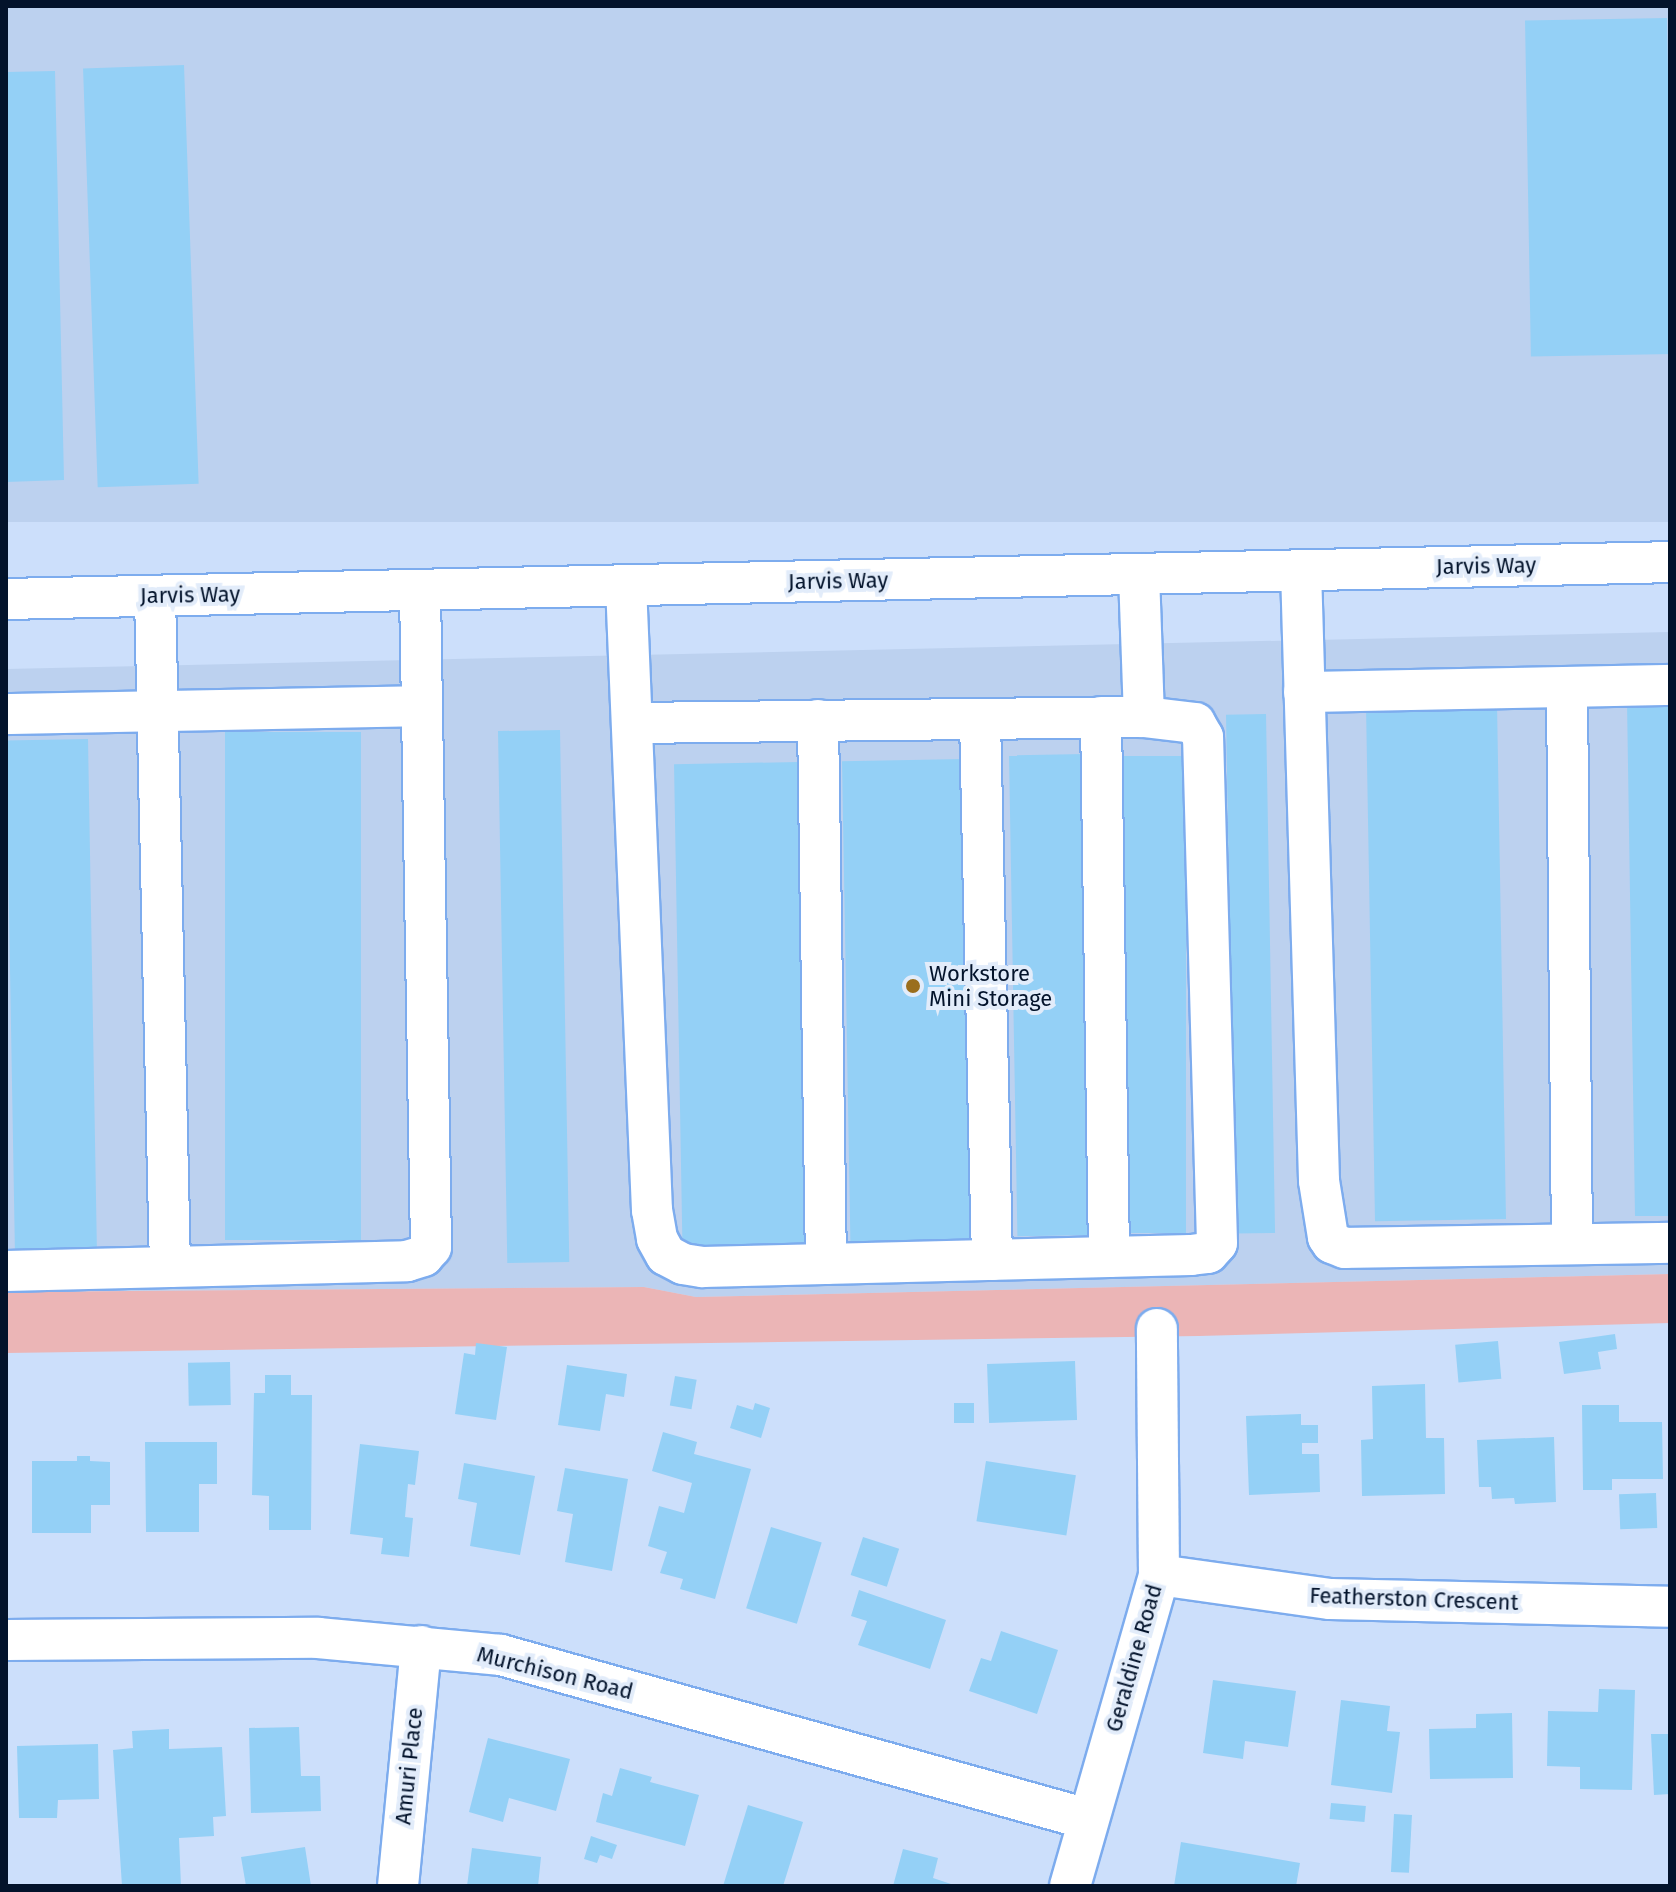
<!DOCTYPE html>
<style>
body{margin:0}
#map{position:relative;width:1676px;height:1892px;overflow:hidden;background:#ccdffb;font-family:"Fira Sans",sans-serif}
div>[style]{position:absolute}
.built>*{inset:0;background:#bcd1ef;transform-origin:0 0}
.green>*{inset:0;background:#ebb5b6}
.building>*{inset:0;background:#94d0f6;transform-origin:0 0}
.roads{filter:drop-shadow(2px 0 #7dacee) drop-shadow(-2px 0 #7dacee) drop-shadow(0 2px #7dacee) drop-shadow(0 -2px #7dacee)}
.minor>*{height:40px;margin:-20px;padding:0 20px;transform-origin:20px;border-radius:20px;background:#fff}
.dots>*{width:22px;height:22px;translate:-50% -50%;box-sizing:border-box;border:4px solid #e2ecfa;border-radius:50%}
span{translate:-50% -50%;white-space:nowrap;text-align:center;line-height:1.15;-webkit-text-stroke:8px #e2ecfa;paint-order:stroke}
.street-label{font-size:22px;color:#03132b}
.poi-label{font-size:22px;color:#03132b}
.left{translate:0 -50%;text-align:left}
.frame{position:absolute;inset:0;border:8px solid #03132b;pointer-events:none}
</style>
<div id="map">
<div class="built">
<i style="left:6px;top:6px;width:1664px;height:516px"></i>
<i style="clip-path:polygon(1670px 632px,1670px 1274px,696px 1297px,644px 1287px,6px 1292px,6px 669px)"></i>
</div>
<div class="green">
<i style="clip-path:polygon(1670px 1274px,1670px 1323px,1199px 1336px,6px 1353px,6px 1292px,644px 1287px,696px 1297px)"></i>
</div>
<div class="building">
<i style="left:1667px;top:18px;width:336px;height:142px;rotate:89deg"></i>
<i style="left:184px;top:65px;width:419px;height:101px;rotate:88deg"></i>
<i style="clip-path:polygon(55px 71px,64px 480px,6px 482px,6px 72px)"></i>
<i style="clip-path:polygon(1627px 701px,1670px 701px,1670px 1216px,1635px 1216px)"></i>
<i style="left:1497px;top:704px;width:515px;height:131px;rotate:89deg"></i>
<i style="left:1266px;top:714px;width:519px;height:40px;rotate:89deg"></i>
<i style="left:560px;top:730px;width:532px;height:62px;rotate:89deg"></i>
<i style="left:225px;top:732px;width:136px;height:508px"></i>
<i style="left:88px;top:739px;width:514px;height:82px;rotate:89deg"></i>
<i style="left:1086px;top:754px;width:481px;height:77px;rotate:89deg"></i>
<i style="left:1124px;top:756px;width:62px;height:477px"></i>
<i style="left:964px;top:759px;width:482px;height:122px;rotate:89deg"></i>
<i style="left:799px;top:762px;width:483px;height:125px;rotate:89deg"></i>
<i style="clip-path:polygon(1615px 1334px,1617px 1349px,1598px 1352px,1601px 1369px,1564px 1374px,1559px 1342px)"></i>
<i style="left:1498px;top:1341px;width:38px;height:43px;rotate:85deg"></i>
<i style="clip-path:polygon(476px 1343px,507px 1347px,496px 1420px,455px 1414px,464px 1353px,475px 1355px)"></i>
<i style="left:1075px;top:1361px;width:59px;height:88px;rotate:88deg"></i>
<i style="left:230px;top:1362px;width:43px;height:42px;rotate:89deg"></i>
<i style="clip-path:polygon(567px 1365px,627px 1374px,624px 1397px,606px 1394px,600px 1431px,558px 1425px)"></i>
<i style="clip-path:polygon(265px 1375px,291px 1375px,291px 1395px,312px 1395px,311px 1530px,269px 1530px,269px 1496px,252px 1495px,254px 1393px,265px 1393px)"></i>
<i style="left:675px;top:1376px;width:22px;height:30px;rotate:10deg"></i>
<i style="clip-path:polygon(1425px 1384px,1426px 1438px,1444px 1438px,1445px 1494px,1362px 1496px,1361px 1440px,1373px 1439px,1372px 1386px)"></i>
<i style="clip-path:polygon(755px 1403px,770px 1408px,761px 1438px,730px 1428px,737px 1405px,753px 1410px)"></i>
<i style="left:954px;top:1403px;width:20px;height:20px"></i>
<i style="clip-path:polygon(1582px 1405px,1619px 1405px,1619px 1422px,1662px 1422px,1663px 1479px,1612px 1479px,1612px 1490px,1583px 1490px)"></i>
<i style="clip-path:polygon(1301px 1414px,1301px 1425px,1318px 1425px,1318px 1443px,1302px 1443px,1302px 1454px,1319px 1454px,1320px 1492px,1249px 1495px,1246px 1416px)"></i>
<i style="clip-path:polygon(663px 1432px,697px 1442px,694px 1454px,751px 1469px,715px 1599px,680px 1589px,683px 1579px,660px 1573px,667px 1552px,648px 1546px,659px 1506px,684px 1513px,692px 1483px,652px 1471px)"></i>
<i style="clip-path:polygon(1554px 1437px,1556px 1502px,1515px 1504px,1514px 1498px,1492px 1499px,1491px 1487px,1479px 1487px,1477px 1440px)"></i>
<i style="clip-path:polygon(145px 1442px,217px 1442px,217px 1484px,199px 1484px,199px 1532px,146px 1532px)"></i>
<i style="clip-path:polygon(360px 1444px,419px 1451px,415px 1485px,408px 1484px,405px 1517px,413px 1518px,409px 1557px,381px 1554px,383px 1538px,350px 1534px)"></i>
<i style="clip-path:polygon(77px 1456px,90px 1456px,90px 1461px,110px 1462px,110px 1505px,91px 1505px,91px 1533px,32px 1533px,32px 1461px,77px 1461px)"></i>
<i style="left:986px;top:1461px;width:91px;height:61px;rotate:9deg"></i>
<i style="clip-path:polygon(464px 1463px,535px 1476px,520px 1555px,470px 1546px,477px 1503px,458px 1499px)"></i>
<i style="clip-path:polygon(565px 1468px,628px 1479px,612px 1571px,565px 1562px,573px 1514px,557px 1511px)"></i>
<i style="left:1656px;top:1493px;width:35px;height:37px;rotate:88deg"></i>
<i style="left:771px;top:1527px;width:53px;height:85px;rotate:17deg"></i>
<i style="left:863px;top:1537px;width:38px;height:40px;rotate:18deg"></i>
<i style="clip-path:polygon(859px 1590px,946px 1620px,930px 1669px,858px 1645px,867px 1621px,851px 1616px)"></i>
<i style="clip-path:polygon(1001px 1631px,1058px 1650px,1037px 1714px,969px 1691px,981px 1658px,991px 1661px)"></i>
<i style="clip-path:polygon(1213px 1680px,1296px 1691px,1288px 1747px,1245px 1741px,1243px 1759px,1203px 1753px)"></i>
<i style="clip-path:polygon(1599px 1689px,1635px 1690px,1632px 1790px,1580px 1789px,1580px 1767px,1547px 1766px,1548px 1711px,1598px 1712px)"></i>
<i style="clip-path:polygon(1341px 1700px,1390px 1706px,1387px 1731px,1400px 1732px,1392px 1793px,1331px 1785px)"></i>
<i style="clip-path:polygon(1512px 1713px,1513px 1778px,1430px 1779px,1429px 1729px,1476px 1728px,1476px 1714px)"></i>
<i style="clip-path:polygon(299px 1727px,301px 1776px,320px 1776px,321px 1811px,251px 1813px,249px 1728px)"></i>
<i style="clip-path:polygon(169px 1729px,169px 1749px,222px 1747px,226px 1816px,213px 1817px,214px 1836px,179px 1838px,181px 1886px,122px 1886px,113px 1750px,133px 1748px,132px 1731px)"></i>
<i style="clip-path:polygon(1651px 1734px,1670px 1734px,1670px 1794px,1654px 1795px)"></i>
<i style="clip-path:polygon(488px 1738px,570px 1759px,556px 1811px,509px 1798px,503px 1822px,469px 1812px)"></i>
<i style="clip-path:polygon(98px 1744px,99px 1799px,58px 1800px,57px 1818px,19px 1818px,17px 1746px)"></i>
<i style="clip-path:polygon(620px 1768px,652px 1777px,650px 1782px,699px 1795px,685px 1846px,596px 1822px,603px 1793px,612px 1796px)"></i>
<i style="left:1331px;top:1803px;width:35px;height:16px;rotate:5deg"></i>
<i style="clip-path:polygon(748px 1805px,803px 1822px,783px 1886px,723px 1886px)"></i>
<i style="left:1394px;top:1814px;width:18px;height:58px;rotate:3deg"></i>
<i style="clip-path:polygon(591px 1836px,617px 1845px,612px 1859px,600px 1855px,597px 1863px,584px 1859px)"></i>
<i style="clip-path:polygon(1181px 1842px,1300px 1863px,1296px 1886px,1174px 1886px)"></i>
<i style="clip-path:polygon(305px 1847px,311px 1886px,246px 1886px,241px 1857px)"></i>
<i style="clip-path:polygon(472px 1848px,541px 1857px,538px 1886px,467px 1886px)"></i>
<i style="clip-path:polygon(903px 1849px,938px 1858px,933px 1878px,957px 1886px,893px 1886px)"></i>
</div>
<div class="roads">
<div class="minor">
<i style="left:1301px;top:570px;width:611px;rotate:88.31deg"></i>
<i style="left:1319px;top:1181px;width:57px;rotate:80.9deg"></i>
<i style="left:1328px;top:1237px;width:7px;rotate:56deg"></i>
<i style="left:1332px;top:1243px;width:14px;rotate:21deg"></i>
<i style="left:1345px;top:1248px;width:325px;rotate:-0.9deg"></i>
<i style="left:626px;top:585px;width:626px;rotate:87.62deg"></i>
<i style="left:652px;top:1210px;width:29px;rotate:80deg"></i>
<i style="left:657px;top:1239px;width:18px;rotate:61deg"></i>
<i style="left:666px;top:1255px;width:19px;rotate:28deg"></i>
<i style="left:683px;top:1264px;width:20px;rotate:9deg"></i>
<i style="left:703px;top:1267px;width:488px;rotate:-1.4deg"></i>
<i style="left:1191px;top:1255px;width:17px;rotate:-7deg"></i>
<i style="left:1208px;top:1253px;width:13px;rotate:-48deg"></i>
<i style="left:1217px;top:1243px;width:506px;rotate:-91.58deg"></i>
<i style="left:1203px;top:737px;width:16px;rotate:-120deg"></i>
<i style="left:1195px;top:723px;width:51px;rotate:-173.3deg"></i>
<i style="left:155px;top:596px;width:671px;rotate:88.72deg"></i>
<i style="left:6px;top:599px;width:1664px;rotate:-1.27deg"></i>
<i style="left:1567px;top:687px;width:557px;rotate:89.49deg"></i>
<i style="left:1304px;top:692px;width:366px;rotate:-1.1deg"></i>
<i style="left:6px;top:714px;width:416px;rotate:-1.1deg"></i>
<i style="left:1101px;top:717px;width:540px;rotate:89.15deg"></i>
<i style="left:980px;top:719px;width:541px;rotate:88.73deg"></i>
<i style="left:818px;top:720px;width:544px;rotate:89.16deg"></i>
<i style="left:632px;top:723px;width:512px;rotate:-0.67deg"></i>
<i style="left:1144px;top:717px;width:143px;rotate:-92deg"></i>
<i style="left:6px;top:1271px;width:401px;rotate:-1.4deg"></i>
<i style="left:407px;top:1261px;width:17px;rotate:-17deg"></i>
<i style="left:423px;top:1256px;width:12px;rotate:-48deg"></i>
<i style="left:431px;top:1247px;width:657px;rotate:-90.96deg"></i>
<i style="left:1159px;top:1575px;width:173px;rotate:8deg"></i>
<i style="left:1330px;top:1599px;width:340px;rotate:1.3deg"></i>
<i style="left:6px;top:1640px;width:312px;rotate:-0.4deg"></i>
<i style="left:318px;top:1638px;width:184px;rotate:5.3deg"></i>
<i style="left:501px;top:1655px;width:609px;rotate:15.63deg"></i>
<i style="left:398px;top:1886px;width:241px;rotate:-84.5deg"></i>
<i style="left:1070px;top:1886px;width:323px;rotate:-74deg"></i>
<i style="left:1159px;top:1575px;width:246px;rotate:-90.5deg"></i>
</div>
</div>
<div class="dots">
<i style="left:913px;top:986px;background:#9a6e1d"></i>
</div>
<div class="street-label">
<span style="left:1486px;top:566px;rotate:-1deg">Jarvis Way</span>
<span style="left:838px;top:581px;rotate:-1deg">Jarvis Way</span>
<span style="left:190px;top:595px;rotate:-1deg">Jarvis Way</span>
<span style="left:1414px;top:1599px;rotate:2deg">Featherston Crescent</span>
<span style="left:1134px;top:1658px;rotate:-74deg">Geraldine Road</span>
<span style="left:555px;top:1673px;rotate:14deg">Murchison Road</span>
<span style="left:409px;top:1766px;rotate:-84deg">Amuri Place</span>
</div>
<div class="poi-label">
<span class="left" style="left:929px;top:986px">Workstore<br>Mini Storage</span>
</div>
<div class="frame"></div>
</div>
